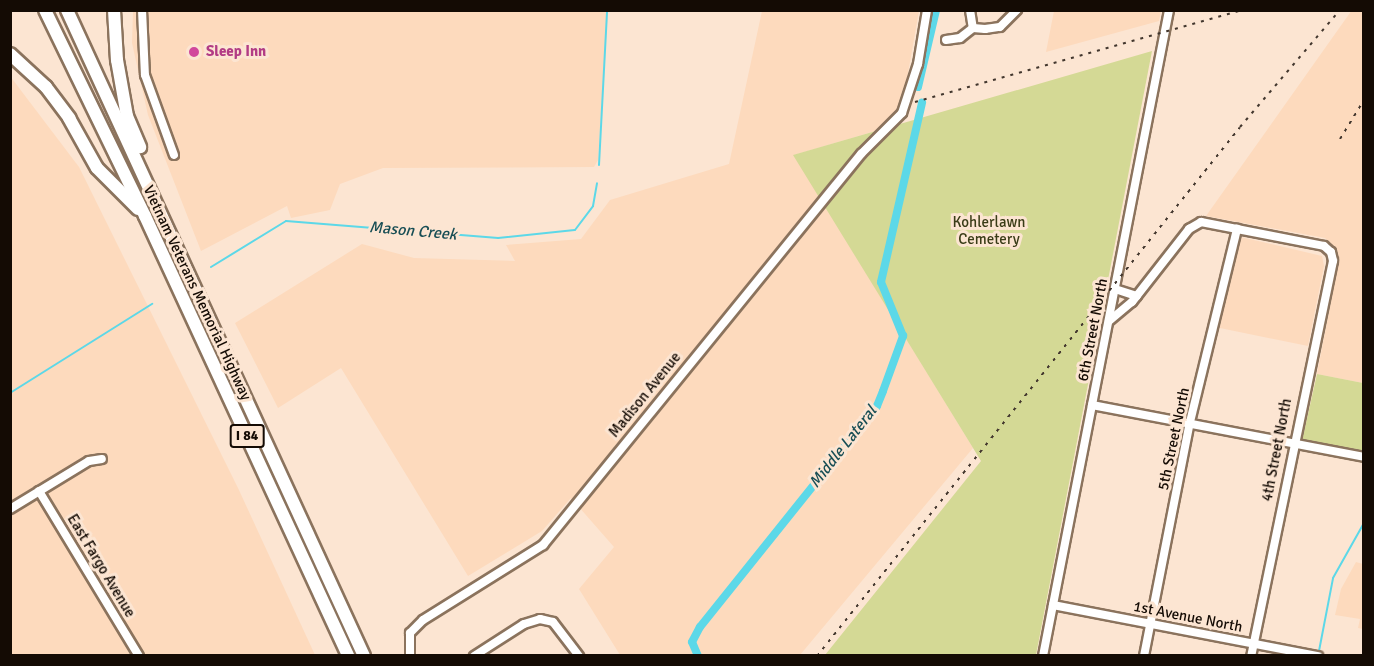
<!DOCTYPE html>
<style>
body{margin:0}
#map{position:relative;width:1374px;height:666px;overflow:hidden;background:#fce5d2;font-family:Signika,sans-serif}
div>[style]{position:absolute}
.built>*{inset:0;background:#fddabd}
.green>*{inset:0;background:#d4d995}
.stream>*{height:2px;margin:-1px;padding:0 1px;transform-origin:1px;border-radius:1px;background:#5cd8e8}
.canal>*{height:8px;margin:-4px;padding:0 4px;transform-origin:4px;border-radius:4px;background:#5cd8e8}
.roads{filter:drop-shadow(2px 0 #8b735d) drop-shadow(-2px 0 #8b735d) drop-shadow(0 2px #8b735d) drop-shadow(0 -2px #8b735d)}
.minor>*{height:8px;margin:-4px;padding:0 4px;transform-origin:4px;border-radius:4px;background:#fff}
.highway>*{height:12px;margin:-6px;padding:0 6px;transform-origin:6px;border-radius:6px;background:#fff}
.rail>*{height:2px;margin-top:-1px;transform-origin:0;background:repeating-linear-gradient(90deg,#42362d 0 3px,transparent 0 9px)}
.dots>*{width:16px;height:16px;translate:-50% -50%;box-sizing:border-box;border:3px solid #fce5d2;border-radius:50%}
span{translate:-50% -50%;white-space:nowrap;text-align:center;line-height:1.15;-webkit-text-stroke:6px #fce5d2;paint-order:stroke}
.shield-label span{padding:2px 4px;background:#fce5d2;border:2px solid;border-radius:4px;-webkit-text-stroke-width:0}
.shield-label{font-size:14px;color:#140b04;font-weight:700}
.hotel-label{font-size:15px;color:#b23c85;font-weight:700}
.left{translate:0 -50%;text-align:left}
.park-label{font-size:15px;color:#3a3c17}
.street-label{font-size:15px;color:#140b04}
.water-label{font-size:16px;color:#184e55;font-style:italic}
.frame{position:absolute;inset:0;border:12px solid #140b04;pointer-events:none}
</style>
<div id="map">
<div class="built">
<i style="clip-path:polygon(1352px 10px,1364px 11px,1363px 383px,1317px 374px,1339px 260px,1333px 246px,1325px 238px,1206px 216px)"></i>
<i style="clip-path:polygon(133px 11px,608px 11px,598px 160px,594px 167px,383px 168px,340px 184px,330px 210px,291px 218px,287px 206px,201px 251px,148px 115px,132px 43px)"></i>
<i style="clip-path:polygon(762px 11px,919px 11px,899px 124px,794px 155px,973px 448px,800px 655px,620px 655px,579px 589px,614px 547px,571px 498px,542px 531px,468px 576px,341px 368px,278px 408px,235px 323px,362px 244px,414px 258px,515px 261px,506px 245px,581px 239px,610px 200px,729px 164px)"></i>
<i style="clip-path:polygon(1054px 11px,1054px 10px,1161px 11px,1159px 21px,1046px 52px)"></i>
<i style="clip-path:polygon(10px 76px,79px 167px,238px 488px,315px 655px,11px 655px)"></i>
<i style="clip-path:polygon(1232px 235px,1322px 256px,1324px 266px,1308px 346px,1215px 327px)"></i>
<i style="clip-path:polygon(1356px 562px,1363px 564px,1363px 629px,1358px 628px,1360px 619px,1335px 615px,1341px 589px)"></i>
</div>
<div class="green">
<i style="clip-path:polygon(1152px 51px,1036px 655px,825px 655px,981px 461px,793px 155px)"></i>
<i style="clip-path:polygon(1317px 374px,1363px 383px,1363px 453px,1302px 441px)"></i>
</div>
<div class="stream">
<i style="left:599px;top:165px;width:155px;rotate:-87deg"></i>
<i style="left:211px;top:267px;width:88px;rotate:-31.5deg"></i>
<i style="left:286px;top:221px;width:213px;rotate:4.6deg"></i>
<i style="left:498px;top:238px;width:77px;rotate:-5.9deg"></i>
<i style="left:575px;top:230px;width:30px;rotate:-53deg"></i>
<i style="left:593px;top:206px;width:23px;rotate:-80deg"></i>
<i style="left:10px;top:393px;width:168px;rotate:-32.1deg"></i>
<i style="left:1319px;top:651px;width:74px;rotate:-79.1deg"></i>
<i style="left:1333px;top:578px;width:63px;rotate:-60.6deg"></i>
</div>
<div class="canal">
<i style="left:918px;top:87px;width:79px;rotate:-76.8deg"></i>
<i style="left:698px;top:656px;width:15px;rotate:-113deg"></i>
<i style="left:692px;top:642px;width:17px;rotate:-62deg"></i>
<i style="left:700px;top:627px;width:283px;rotate:-51.3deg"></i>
<i style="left:877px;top:406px;width:16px;rotate:-68deg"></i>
<i style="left:883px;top:391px;width:59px;rotate:-70deg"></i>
<i style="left:903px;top:336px;width:58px;rotate:-112.2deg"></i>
<i style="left:881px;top:282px;width:184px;rotate:-77.1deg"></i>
</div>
<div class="roads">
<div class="minor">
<i style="left:142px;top:10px;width:65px;rotate:87.4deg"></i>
<i style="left:145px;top:75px;width:85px;rotate:70.1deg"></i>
<i style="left:970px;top:10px;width:18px;rotate:81deg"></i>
<i style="left:973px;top:28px;width:12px;rotate:5deg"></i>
<i style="left:985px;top:29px;width:15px;rotate:-8deg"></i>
<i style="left:1000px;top:27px;width:24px;rotate:-45deg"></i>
<i style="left:946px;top:40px;width:14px;rotate:-8deg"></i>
<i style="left:960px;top:38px;width:16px;rotate:-38deg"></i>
<i style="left:1115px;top:289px;width:23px;rotate:18deg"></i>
<i style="left:1109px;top:321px;width:30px;rotate:-40deg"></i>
<i style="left:1132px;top:302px;width:93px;rotate:-52deg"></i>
<i style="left:1189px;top:229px;width:14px;rotate:-30deg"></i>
<i style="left:1201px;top:222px;width:125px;rotate:11deg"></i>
<i style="left:1324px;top:246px;width:9px;rotate:41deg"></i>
<i style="left:1331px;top:252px;width:9px;rotate:77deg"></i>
<i style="left:1333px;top:261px;width:403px;rotate:101.7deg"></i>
<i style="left:1092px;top:405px;width:277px;rotate:10.8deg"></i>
<i style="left:39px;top:491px;width:193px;rotate:58.8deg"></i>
<i style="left:10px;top:509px;width:92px;rotate:-31.3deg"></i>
<i style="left:89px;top:461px;width:13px;rotate:-9deg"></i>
<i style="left:1053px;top:605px;width:270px;rotate:10.9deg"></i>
<i style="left:410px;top:656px;width:23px;rotate:-90deg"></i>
<i style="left:410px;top:633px;width:18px;rotate:-45deg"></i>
<i style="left:423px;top:620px;width:142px;rotate:-32deg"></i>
<i style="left:543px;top:545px;width:504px;rotate:-50.88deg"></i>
<i style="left:861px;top:154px;width:58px;rotate:-45deg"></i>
<i style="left:902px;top:113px;width:52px;rotate:-71.9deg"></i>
<i style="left:918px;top:64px;width:55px;rotate:-80.5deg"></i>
<i style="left:474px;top:656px;width:59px;rotate:-32.6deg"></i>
<i style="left:524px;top:624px;width:17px;rotate:-17deg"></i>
<i style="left:540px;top:619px;width:13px;rotate:13deg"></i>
<i style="left:553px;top:622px;width:43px;rotate:52.6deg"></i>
<i style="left:1043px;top:656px;width:658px;rotate:-78.96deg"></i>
<i style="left:1144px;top:656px;width:238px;rotate:-78.9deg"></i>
<i style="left:1190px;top:422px;width:199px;rotate:-76.3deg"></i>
</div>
<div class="highway">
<i style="left:45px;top:10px;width:229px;rotate:64.1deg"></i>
<i style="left:145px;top:216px;width:485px;rotate:65.2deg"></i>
<i style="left:67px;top:10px;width:711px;rotate:65.31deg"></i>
<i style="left:114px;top:10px;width:50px;rotate:86.6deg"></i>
<i style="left:117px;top:60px;width:57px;rotate:79.9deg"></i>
<i style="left:127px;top:116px;width:34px;rotate:67deg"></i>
<i style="left:10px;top:54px;width:49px;rotate:42.5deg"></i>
<i style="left:46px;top:87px;width:39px;rotate:53deg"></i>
<i style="left:69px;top:118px;width:57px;rotate:60.8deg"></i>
<i style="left:97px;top:168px;width:58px;rotate:45deg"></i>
</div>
</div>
<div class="rail">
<i style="left:915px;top:102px;width:340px;rotate:-15.7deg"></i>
<i style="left:1340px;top:139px;width:46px;rotate:-58.4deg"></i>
<i style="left:817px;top:656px;width:677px;rotate:-51.35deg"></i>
<i style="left:1240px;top:127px;width:154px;rotate:-49.5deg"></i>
</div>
<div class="dots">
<i style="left:194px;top:52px;background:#d1479c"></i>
</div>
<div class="shield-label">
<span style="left:247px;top:436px">I 84</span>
</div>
<div class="hotel-label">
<span class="left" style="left:206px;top:52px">Sleep Inn</span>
</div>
<div class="park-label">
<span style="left:989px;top:231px">Kohlerlawn<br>Cemetery</span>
</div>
<div class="street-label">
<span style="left:197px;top:293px;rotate:65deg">Vietnam Veterans Memorial Highway</span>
<span style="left:1093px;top:330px;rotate:-79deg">6th Street North</span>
<span style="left:645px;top:395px;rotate:-51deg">Madison Avenue</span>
<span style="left:1174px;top:439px;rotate:-78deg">5th Street North</span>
<span style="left:1277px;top:450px;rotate:-79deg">4th Street North</span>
<span style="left:101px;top:566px;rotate:59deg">East Fargo Avenue</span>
<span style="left:1188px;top:617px;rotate:11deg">1st Avenue North</span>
</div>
<div class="water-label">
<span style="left:413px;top:231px;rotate:5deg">Mason Creek</span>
<span style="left:843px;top:447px;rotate:-52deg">Middle Lateral</span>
</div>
<div class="frame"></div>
</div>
